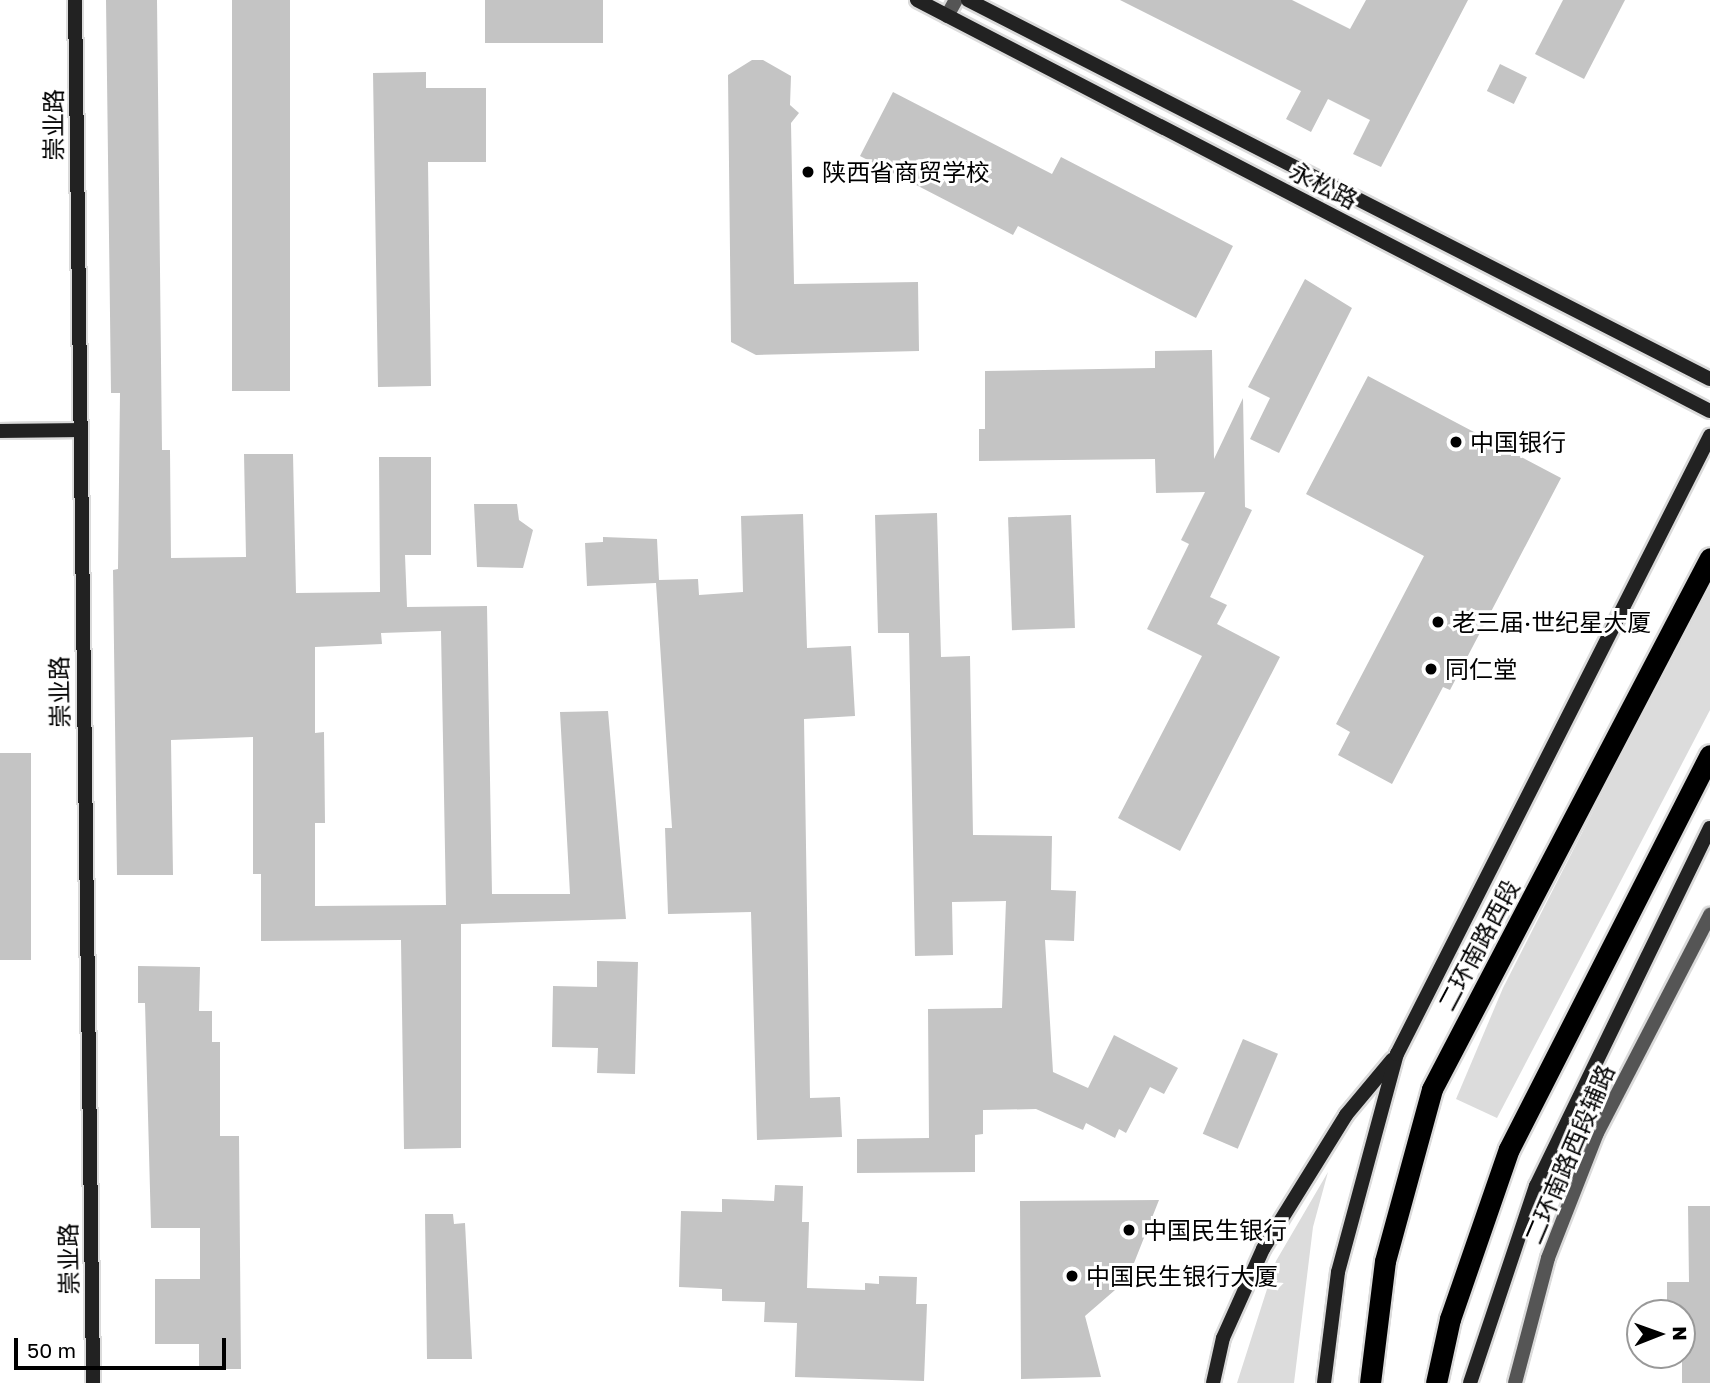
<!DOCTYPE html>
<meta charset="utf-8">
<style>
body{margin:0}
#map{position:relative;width:1710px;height:1383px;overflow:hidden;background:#fff;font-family:"Golos Text","Noto Sans SC",sans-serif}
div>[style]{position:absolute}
.green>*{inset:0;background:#dcdcdc}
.building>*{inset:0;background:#c4c4c4;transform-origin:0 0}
.roads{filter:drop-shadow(2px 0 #dbdbdb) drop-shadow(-2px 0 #dbdbdb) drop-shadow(0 2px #dbdbdb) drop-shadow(0 -2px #dbdbdb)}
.street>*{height:14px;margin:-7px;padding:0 7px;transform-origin:7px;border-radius:7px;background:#555}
.secondary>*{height:14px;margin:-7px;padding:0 7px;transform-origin:7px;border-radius:7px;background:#222}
.highway>*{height:21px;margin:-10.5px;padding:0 10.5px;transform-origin:10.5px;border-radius:10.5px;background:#000}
.dots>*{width:19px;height:19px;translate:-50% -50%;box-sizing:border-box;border:4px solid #fff;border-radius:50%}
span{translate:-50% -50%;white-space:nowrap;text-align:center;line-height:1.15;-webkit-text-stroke:6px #fff;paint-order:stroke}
.street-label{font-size:24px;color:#000}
.poi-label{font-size:24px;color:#000}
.left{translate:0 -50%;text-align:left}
.north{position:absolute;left:1626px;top:1299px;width:70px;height:70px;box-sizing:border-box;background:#fff;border:2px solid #999;border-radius:50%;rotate:89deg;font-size:19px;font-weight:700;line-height:28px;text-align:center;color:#000}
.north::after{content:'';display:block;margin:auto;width:24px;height:32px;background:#000;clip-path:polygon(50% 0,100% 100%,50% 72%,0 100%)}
.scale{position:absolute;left:14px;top:1338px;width:212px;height:32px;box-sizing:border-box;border:4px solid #000;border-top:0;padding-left:9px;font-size:21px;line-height:24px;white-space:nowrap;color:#000;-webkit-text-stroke:5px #fff;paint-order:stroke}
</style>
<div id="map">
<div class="green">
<i style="clip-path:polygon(1710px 581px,1710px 710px,1497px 1118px,1456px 1099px,1503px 988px)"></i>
<i style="clip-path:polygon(1328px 1172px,1313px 1227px,1294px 1383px,1237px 1383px,1276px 1261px)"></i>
</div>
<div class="building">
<i style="clip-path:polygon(evenodd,106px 0,157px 0,162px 450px,170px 450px,171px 558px,246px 557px,244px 454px,293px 454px,296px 593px,380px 592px,379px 457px,431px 457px,431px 555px,405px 555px,407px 607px,487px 606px,492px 894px,570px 894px,560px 712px,608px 711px,626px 919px,461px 924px,461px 1148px,404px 1149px,401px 940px,261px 941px,261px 874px,253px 874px,253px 737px,171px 740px,173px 875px,117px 875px,113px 570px,118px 569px,120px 393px,111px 393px,106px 0,441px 631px,446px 905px,315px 906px,315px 823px,325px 823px,324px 732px,315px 733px,315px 647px,382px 644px,381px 633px,441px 631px)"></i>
<i style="left:232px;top:0;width:58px;height:391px"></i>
<i style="left:485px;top:0;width:118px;height:43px"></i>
<i style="clip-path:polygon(1120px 0,1292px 0,1350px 29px,1366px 0,1468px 0,1381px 167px,1353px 154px,1370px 120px,1328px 99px,1311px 132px,1286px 119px,1301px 91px)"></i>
<i style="clip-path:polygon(1563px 0,1625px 0,1584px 79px,1535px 54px)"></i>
<i style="clip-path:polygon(752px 60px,763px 60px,791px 76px,790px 105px,799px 113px,791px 123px,794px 284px,918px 282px,919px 351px,756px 355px,731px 342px,728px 75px)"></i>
<i style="left:1500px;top:64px;width:30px;height:30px;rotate:26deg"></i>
<i style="clip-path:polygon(426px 72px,426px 88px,486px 88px,486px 162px,428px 162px,431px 386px,378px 387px,373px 73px)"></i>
<i style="clip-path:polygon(893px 92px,1052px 174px,1061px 157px,1233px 246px,1196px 318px,1018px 226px,1013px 235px,860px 156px)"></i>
<i style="clip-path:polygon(1305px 279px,1352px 308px,1279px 453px,1250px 439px,1270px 398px,1248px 387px)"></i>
<i style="clip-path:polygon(1212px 350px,1214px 459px,1243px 398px,1245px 507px,1252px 510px,1210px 597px,1227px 605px,1217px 624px,1280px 657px,1180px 851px,1118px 818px,1202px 656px,1147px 629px,1189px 544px,1181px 540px,1205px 492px,1156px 493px,1155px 459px,979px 461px,979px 429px,985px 429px,985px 371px,1155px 368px,1155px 351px)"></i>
<i style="clip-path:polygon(1368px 376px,1561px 478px,1450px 690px,1443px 687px,1392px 784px,1338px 755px,1350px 732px,1336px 724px,1424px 556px,1306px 494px)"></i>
<i style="clip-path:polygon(474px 504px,517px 504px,519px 520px,533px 530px,523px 568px,477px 567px)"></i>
<i style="clip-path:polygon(937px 513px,941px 657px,970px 656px,973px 835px,1052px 836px,1051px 890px,1076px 891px,1074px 941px,1045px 940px,1053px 1072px,1088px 1088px,1114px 1035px,1178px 1068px,1164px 1094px,1150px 1087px,1126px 1133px,1119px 1129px,1115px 1138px,1086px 1123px,1083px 1130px,1036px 1109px,983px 1110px,983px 1134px,975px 1135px,975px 1172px,857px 1173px,857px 1139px,929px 1138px,928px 1009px,1002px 1008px,1006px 901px,952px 902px,953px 955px,915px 956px,909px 633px,878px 633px,875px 515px)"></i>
<i style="clip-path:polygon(803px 514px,807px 648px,851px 646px,855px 716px,804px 719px,810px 1098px,840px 1097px,842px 1137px,757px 1140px,751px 912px,668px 914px,665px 828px,672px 828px,656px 583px,587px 586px,585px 543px,603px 542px,603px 537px,657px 539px,659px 580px,698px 579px,699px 595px,743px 592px,741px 516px)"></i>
<i style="left:1071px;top:515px;width:113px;height:63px;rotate:88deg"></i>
<i style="left:0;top:753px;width:31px;height:207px"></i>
<i style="clip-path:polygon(597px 961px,638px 962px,635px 1074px,597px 1073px,598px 1048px,552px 1047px,553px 986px,597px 987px)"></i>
<i style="clip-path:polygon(138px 966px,200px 967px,199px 1011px,212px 1011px,212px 1042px,220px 1042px,220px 1136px,239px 1136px,241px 1369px,199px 1369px,199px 1344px,155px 1344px,155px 1279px,200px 1279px,200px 1228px,151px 1228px,145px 1003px,138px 1003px)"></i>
<i style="left:1243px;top:1039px;width:38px;height:103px;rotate:23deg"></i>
<i style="clip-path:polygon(775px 1185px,803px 1186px,802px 1222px,809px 1222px,807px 1288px,865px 1290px,865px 1283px,879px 1284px,879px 1276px,917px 1277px,916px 1304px,927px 1304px,924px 1381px,795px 1377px,797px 1323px,764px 1322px,765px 1302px,722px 1301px,722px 1289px,679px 1287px,681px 1211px,722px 1212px,722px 1199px,774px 1201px)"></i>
<i style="clip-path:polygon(1159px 1200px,1134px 1263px,1115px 1290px,1085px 1316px,1101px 1377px,1021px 1379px,1020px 1201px)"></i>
<i style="clip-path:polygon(1688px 1206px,1710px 1206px,1710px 1383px,1682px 1383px,1682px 1313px,1667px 1313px,1667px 1282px,1689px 1282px)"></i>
<i style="clip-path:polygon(425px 1214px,453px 1214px,454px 1224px,465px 1223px,472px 1359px,427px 1359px)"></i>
</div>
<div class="roads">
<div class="street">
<i style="left:947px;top:16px;width:18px;rotate:-61deg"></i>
<i style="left:1515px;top:1383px;width:129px;rotate:-75.2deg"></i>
<i style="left:1548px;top:1258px;width:134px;rotate:-68.6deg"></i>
<i style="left:1597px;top:1133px;width:246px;rotate:-62.6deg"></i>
</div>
<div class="secondary">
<i style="left:75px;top:0;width:1383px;rotate:89.25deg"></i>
<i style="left:917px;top:0;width:893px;rotate:27.4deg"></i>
<i style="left:968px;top:0;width:833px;rotate:27.06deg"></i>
<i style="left:0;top:431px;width:77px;rotate:-0.7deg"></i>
<i style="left:1213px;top:1383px;width:46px;rotate:-77.5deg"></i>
<i style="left:1223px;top:1338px;width:98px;rotate:-65.8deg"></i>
<i style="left:1263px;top:1249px;width:158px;rotate:-58.2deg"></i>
<i style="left:1346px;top:1115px;width:72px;rotate:-50.1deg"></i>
<i style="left:1324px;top:1383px;width:112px;rotate:-82.8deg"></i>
<i style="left:1338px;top:1272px;width:226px;rotate:-74.9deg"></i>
<i style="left:1397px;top:1054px;width:693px;rotate:-63.14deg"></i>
<i style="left:1470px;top:1383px;width:208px;rotate:-71.5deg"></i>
<i style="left:1536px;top:1186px;width:398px;rotate:-64.1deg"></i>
</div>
<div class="highway">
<i style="left:1370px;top:1383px;width:123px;rotate:-83deg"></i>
<i style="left:1385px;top:1261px;width:178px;rotate:-74.7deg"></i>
<i style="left:1432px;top:1089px;width:599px;rotate:-62.37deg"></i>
<i style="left:1436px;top:1383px;width:66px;rotate:-77.7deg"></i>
<i style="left:1450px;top:1319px;width:180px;rotate:-70.9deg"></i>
<i style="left:1509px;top:1149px;width:442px;rotate:-63deg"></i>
</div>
</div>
<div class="dots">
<i style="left:808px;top:172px;background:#000"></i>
<i style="left:1456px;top:442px;background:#000"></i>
<i style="left:1438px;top:622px;background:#000"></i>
<i style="left:1431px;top:669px;background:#000"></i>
<i style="left:1129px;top:1230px;background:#000"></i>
<i style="left:1072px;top:1276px;background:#000"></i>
</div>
<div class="street-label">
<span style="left:53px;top:125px;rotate:-90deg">崇业路</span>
<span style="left:1324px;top:185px;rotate:27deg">永松路</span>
<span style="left:59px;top:692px;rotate:-91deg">崇业路</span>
<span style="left:1478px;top:945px;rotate:-62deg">二环南路西段</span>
<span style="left:1569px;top:1154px;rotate:-67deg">二环南路西段辅路</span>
<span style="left:68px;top:1259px;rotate:-91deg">崇业路</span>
</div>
<div class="poi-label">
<span class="left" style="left:822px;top:172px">陕西省商贸学校</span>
<span class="left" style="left:1470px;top:442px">中国银行</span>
<span class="left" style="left:1452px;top:622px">老三届·世纪星大厦</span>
<span class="left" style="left:1445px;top:669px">同仁堂</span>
<span class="left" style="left:1143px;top:1230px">中国民生银行</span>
<span class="left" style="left:1086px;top:1276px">中国民生银行大厦</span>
</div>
<div class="north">N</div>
<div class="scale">50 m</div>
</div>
